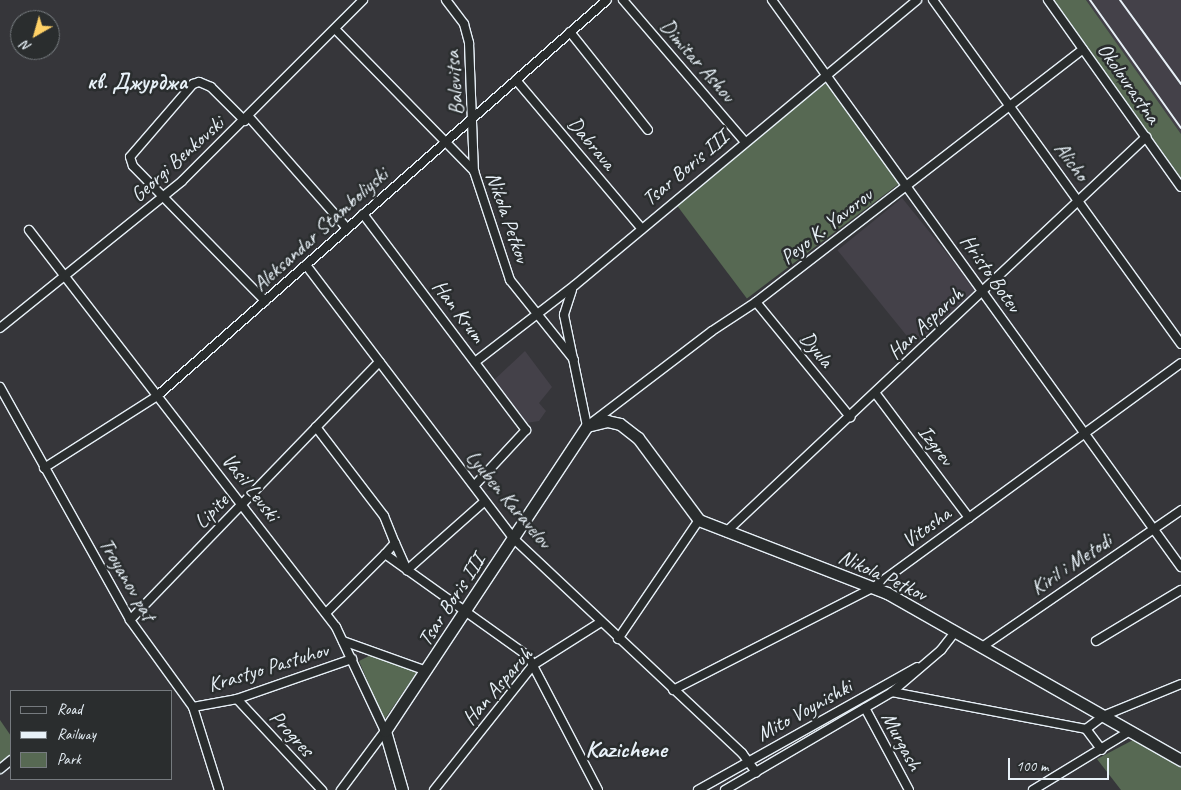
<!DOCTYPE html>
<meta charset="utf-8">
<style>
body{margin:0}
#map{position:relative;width:1181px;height:790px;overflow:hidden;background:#36363a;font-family:Caveat,sans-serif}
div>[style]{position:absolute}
.built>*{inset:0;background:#444149;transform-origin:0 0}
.green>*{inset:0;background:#576953;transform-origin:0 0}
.roads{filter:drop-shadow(1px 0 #e8f1f8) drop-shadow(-1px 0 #e8f1f8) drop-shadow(0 1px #e8f1f8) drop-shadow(0 -1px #e8f1f8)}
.street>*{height:8px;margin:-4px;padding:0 4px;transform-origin:4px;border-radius:4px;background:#2a2d2e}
.secondary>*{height:11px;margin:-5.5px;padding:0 5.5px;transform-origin:5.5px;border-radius:5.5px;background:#2a2d2e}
.rail>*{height:2px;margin:-1px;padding:0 1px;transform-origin:1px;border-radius:1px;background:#e8f1f8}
span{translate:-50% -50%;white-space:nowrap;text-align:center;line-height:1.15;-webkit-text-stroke:5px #2a2d2e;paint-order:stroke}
.street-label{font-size:21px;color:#e8f1f8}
.neighbourhood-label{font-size:22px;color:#e8f1f8;font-weight:700}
.quarter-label{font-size:24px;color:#e8f1f8;font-weight:700}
.legend{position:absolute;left:10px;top:690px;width:162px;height:90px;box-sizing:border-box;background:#2a2d2e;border:1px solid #767b7f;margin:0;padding:6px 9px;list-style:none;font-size:15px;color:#e8f1f8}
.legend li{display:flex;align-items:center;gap:10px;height:25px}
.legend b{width:25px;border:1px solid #767b7f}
.north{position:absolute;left:10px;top:10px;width:50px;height:50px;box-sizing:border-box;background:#2a2d2e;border:1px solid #767b7f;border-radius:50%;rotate:218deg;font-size:14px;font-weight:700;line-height:20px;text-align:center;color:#e8f1f8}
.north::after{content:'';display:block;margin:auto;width:18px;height:22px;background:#ffd166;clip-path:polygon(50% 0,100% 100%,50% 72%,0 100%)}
.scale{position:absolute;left:1008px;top:758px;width:101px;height:22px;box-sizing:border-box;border:2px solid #e8f1f8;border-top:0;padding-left:6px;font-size:15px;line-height:18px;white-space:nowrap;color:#e8f1f8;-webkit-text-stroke:4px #2a2d2e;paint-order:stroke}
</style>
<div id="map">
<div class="built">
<i style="clip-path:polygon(1086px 0,1181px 0,1181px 134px)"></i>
<i style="left:902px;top:198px;width:121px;height:83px;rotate:51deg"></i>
<i style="clip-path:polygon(525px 351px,552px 387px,539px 403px,546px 411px,539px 421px,526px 423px,494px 380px)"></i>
</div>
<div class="green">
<i style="clip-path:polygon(1054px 0,1086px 0,1181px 134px,1181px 178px)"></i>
<i style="left:828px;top:82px;width:124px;height:195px;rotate:53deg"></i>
<i style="clip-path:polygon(371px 655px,417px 672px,384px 720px,359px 661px)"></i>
<i style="clip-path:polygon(0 720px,11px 736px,11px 757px,0 767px)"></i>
<i style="clip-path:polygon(1133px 740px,1181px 766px,1181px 790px,1121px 790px,1097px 759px)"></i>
</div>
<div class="roads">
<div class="street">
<i style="left:446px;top:0;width:30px;rotate:53deg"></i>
<i style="left:464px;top:24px;width:20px;rotate:75deg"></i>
<i style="left:469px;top:43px;width:128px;rotate:87.8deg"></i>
<i style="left:623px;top:0;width:187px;rotate:49.3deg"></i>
<i style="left:772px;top:0;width:699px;rotate:54.2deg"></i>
<i style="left:933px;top:0;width:424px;rotate:54.2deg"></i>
<i style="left:1048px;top:0;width:229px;rotate:54.6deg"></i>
<i style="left:335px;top:29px;width:199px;rotate:45.6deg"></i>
<i style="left:474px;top:171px;width:115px;rotate:71.7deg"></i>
<i style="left:510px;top:280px;width:102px;rotate:51.3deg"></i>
<i style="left:570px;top:32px;width:125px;rotate:51.5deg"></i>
<i style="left:516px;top:80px;width:195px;rotate:49.8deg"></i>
<i style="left:249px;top:117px;width:148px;rotate:48.6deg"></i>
<i style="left:245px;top:121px;width:48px;rotate:-135deg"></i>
<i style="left:211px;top:87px;width:13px;rotate:-157deg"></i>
<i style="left:199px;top:82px;width:6px;rotate:162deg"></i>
<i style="left:193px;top:84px;width:96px;rotate:130.8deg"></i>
<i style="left:130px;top:157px;width:9px;rotate:72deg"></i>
<i style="left:133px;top:166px;width:189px;rotate:45.6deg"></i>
<i style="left:363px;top:214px;width:271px;rotate:53deg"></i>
<i style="left:526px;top:430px;width:76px;rotate:132.9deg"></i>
<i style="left:29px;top:230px;width:502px;rotate:52.29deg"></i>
<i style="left:336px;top:627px;width:115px;rotate:64.8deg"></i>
<i style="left:385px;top:731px;width:74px;rotate:126.7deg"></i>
<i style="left:306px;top:265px;width:344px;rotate:52.8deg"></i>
<i style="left:514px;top:539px;width:313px;rotate:43.2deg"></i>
<i style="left:742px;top:753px;width:24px;rotate:54deg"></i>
<i style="left:572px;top:290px;width:26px;rotate:108deg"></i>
<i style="left:564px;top:315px;width:113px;rotate:78.3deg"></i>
<i style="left:756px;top:302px;width:149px;rotate:50.7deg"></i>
<i style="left:0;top:328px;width:234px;rotate:-38.9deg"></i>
<i style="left:182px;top:181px;width:256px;rotate:-45deg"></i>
<i style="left:475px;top:362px;width:126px;rotate:-37.6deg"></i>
<i style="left:575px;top:285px;width:445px;rotate:-39.8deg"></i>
<i style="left:0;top:387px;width:267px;rotate:60.8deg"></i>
<i style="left:130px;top:620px;width:107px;rotate:54.1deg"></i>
<i style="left:193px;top:707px;width:87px;rotate:72.6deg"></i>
<i style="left:876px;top:394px;width:155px;rotate:53.1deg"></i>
<i style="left:590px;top:424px;width:153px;rotate:-37.3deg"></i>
<i style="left:712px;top:331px;width:53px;rotate:-33.4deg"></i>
<i style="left:756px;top:302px;width:413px;rotate:-37.7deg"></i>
<i style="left:316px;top:427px;width:112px;rotate:52.6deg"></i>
<i style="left:384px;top:516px;width:29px;rotate:68deg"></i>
<i style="left:395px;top:543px;width:15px;rotate:132deg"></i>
<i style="left:385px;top:554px;width:176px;rotate:35.5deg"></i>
<i style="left:528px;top:656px;width:151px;rotate:62.4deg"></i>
<i style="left:44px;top:468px;width:134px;rotate:-32.5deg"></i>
<i style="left:157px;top:396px;width:599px;rotate:-41.35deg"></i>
<i style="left:726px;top:532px;width:577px;rotate:-43.24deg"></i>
<i style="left:395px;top:543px;width:30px;rotate:66deg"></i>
<i style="left:407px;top:570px;width:104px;rotate:-41.5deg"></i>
<i style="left:326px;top:613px;width:83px;rotate:-45deg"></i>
<i style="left:130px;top:620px;width:359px;rotate:-46deg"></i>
<i style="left:618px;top:639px;width:144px;rotate:-55.8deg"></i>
<i style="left:343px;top:641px;width:89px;rotate:19.7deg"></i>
<i style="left:1096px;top:641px;width:99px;rotate:-31deg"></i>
<i style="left:982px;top:647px;width:242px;rotate:-34.5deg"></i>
<i style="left:673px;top:690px;width:226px;rotate:-27.1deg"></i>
<i style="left:874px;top:587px;width:380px;rotate:-36.1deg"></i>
<i style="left:892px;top:692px;width:197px;rotate:10.8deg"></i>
<i style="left:1086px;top:729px;width:21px;rotate:-37deg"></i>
<i style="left:1103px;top:716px;width:84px;rotate:-22.3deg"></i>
<i style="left:237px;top:699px;width:125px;rotate:47deg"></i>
<i style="left:193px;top:707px;width:45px;rotate:-10.3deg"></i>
<i style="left:237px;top:699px;width:122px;rotate:-19.2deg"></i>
<i style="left:865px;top:708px;width:93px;rotate:61.8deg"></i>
<i style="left:1086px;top:729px;width:26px;rotate:53deg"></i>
<i style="left:0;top:769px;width:14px;rotate:-39deg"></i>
<i style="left:434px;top:790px;width:159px;rotate:-51.6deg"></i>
<i style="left:533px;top:665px;width:80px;rotate:-32.3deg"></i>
<i style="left:698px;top:790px;width:251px;rotate:-29.3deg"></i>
<i style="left:725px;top:790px;width:194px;rotate:-30.4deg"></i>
<i style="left:892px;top:692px;width:65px;rotate:-40.6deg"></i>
<i style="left:941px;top:650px;width:23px;rotate:-52deg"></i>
<i style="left:1033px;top:790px;width:114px;rotate:-31.3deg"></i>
</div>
<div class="secondary">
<i style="left:402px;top:790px;width:61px;rotate:-106.1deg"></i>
<i style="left:385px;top:731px;width:366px;rotate:-56.5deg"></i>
<i style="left:587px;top:426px;width:21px;rotate:-14deg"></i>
<i style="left:607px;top:421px;width:13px;rotate:13deg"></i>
<i style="left:620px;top:424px;width:23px;rotate:38deg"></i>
<i style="left:638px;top:438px;width:102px;rotate:53.4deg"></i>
<i style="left:699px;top:520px;width:202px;rotate:21.2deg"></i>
<i style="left:887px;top:593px;width:338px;rotate:29.6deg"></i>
</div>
</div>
<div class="rail">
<i style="left:1090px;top:0;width:157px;rotate:54.6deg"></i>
<i style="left:1120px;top:0;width:104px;rotate:54deg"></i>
</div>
<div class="street-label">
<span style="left:698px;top:60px;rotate:49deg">Dimitar Ashov</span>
<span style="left:454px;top:83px;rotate:-94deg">Balevitsa</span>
<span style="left:1129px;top:83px;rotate:55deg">Okolovrastna</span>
<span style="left:592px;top:143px;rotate:50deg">Dabrava</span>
<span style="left:177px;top:159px;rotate:-42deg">Georgi Benkovski</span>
<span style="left:1072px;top:161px;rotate:54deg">Alicho</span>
<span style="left:685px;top:168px;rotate:-40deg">Tsar Boris III</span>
<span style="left:508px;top:217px;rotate:71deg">Nikola Petkov</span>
<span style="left:826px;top:226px;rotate:-38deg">Peyo K. Yavorov</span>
<span style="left:320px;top:229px;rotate:-42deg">Aleksandar Stamboliyski</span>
<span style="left:991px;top:273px;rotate:55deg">Hristo Botev</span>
<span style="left:459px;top:311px;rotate:53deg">Han Krum</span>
<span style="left:925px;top:323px;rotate:-43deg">Han Asparuh</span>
<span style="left:817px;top:349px;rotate:51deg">Dyula</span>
<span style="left:936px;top:445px;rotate:53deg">Izgrev</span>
<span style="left:251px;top:487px;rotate:52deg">Vasil Levski</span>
<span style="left:509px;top:499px;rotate:50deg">Lyuben Karavelov</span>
<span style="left:211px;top:511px;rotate:-46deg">Lipite</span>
<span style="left:926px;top:527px;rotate:-36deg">Vitosha</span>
<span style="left:1071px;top:564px;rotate:-34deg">Kiril i Metodi</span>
<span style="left:883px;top:575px;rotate:25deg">Nikola Petkov</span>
<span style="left:128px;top:579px;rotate:60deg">Troyanov pat</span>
<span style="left:451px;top:600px;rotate:-57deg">Tsar Boris III</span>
<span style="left:268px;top:667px;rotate:-17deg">Krastyo Pastuhov</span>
<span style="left:497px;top:686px;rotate:-49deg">Han Asparuh</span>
<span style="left:804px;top:710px;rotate:-29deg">Mito Voynishki</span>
<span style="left:292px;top:733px;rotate:47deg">Progres</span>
<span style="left:902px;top:741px;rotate:62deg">Murgash</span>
</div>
<div class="neighbourhood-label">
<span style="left:137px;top:83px">кв. Джурджа</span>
</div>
<div class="quarter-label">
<span style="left:626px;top:750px">Kazichene</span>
</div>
<ul class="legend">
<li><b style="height:6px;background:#2a2d2e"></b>Road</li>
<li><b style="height:6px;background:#e8f1f8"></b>Railway</li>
<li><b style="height:14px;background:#576953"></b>Park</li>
</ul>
<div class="north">N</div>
<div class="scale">100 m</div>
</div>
